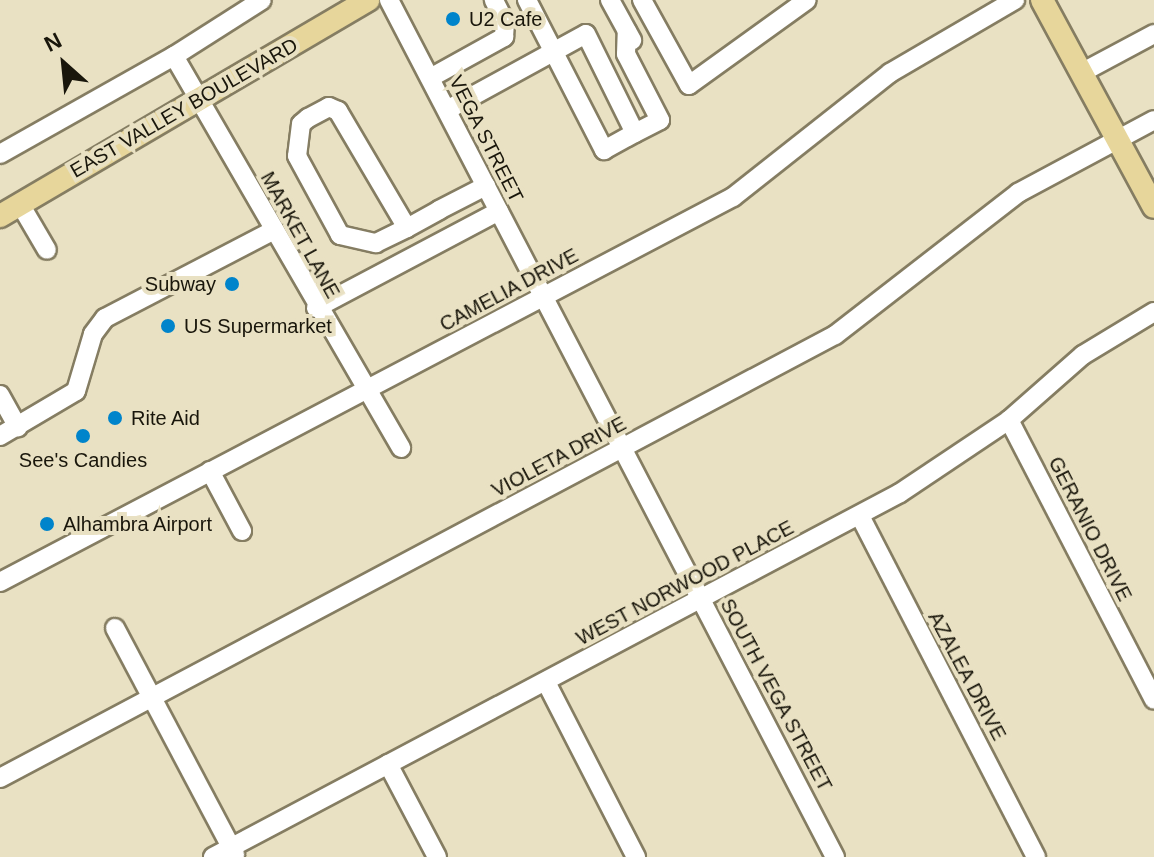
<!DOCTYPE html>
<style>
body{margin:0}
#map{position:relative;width:1154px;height:857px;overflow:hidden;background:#e9e1c3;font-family:Helvetica,sans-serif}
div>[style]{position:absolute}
.roads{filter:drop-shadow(2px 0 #857d62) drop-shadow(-2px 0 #857d62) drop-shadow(0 2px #857d62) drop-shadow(0 -2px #857d62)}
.minor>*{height:18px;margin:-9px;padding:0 9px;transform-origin:9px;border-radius:9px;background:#fff}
.major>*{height:22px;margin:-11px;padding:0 11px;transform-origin:11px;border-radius:11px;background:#e7d69b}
.dots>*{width:22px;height:22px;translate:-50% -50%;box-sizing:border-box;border:4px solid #e9e1c3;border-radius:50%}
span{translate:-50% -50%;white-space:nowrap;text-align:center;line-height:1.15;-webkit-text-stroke:8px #e9e1c3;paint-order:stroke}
.poi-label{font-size:20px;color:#19160b}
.left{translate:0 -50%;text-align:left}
.right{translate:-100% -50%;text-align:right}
.street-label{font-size:20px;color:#19160b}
.north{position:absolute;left:24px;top:24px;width:80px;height:80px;-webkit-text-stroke:6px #e9e1c3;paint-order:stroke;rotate:333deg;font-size:22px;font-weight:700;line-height:32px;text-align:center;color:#19160b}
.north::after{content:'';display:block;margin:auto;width:28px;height:36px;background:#19160b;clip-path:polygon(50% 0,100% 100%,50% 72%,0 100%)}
</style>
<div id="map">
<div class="roads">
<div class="minor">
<i style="left:389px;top:0;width:966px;rotate:62.51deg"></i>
<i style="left:527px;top:0;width:169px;rotate:62.8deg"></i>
<i style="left:604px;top:150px;width:35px;rotate:-29deg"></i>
<i style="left:610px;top:0;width:46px;rotate:61.2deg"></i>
<i style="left:642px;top:0;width:97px;rotate:61.1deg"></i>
<i style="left:689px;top:85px;width:145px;rotate:-35.8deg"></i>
<i style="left:174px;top:56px;width:104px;rotate:-32.5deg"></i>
<i style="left:1081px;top:73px;width:83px;rotate:-28.1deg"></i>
<i style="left:430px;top:78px;width:85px;rotate:-29deg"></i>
<i style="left:504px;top:37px;width:15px;rotate:-86deg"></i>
<i style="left:505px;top:22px;width:25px;rotate:-117deg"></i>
<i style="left:447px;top:110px;width:158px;rotate:-28.7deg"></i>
<i style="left:586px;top:34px;width:110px;rotate:63.7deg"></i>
<i style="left:635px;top:133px;width:28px;rotate:-27deg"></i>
<i style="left:660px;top:120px;width:74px;rotate:-117.3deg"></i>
<i style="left:626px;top:54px;width:23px;rotate:-88deg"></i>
<i style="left:0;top:154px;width:200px;rotate:-29.4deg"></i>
<i style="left:174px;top:56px;width:453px;rotate:59.9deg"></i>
<i style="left:20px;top:204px;width:53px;rotate:59.6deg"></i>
<i style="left:407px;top:228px;width:136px;rotate:-120.5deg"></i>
<i style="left:338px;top:111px;width:10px;rotate:-156deg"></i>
<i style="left:329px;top:107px;width:24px;rotate:152deg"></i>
<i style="left:308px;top:118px;width:9px;rotate:139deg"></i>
<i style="left:301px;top:124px;width:32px;rotate:97deg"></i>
<i style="left:297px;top:156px;width:90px;rotate:61.4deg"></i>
<i style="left:340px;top:235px;width:37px;rotate:13deg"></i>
<i style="left:376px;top:243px;width:34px;rotate:-26deg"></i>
<i style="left:407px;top:228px;width:37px;rotate:-29deg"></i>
<i style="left:439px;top:210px;width:53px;rotate:-27.1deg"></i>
<i style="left:316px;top:308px;width:207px;rotate:-27.9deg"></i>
<i style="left:0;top:395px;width:37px;rotate:61deg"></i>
<i style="left:1009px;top:420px;width:315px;rotate:62.6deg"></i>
<i style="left:0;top:436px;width:88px;rotate:-30.6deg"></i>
<i style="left:76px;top:391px;width:59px;rotate:-73.4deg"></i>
<i style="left:93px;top:334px;width:20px;rotate:-53deg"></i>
<i style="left:105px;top:318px;width:191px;rotate:-27.5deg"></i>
<i style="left:210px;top:471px;width:68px;rotate:61.9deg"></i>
<i style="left:860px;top:516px;width:384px;rotate:62.7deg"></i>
<i style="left:0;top:582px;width:828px;rotate:-27.71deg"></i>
<i style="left:733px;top:197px;width:200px;rotate:-38.3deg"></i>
<i style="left:890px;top:73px;width:145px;rotate:-30.3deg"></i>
<i style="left:115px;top:628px;width:257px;rotate:62.1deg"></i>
<i style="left:546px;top:682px;width:197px;rotate:62.8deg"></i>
<i style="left:388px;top:764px;width:105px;rotate:62.2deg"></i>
<i style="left:0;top:778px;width:945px;rotate:-27.95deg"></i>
<i style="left:835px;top:335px;width:232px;rotate:-37.8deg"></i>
<i style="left:1018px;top:193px;width:154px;rotate:-28.2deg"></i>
<i style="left:213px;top:857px;width:777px;rotate:-27.92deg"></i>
<i style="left:900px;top:493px;width:131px;rotate:-33.8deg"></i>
<i style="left:1009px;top:420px;width:98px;rotate:-41.3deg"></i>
<i style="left:1083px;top:355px;width:83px;rotate:-31.2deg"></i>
</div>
<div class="major">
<i style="left:1042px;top:0;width:235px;rotate:61.6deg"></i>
<i style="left:0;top:216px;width:427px;rotate:-30.4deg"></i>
</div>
</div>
<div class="dots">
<i style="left:453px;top:19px;background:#0084cb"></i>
<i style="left:232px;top:284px;background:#0084cb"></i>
<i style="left:168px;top:326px;background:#0084cb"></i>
<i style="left:115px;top:418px;background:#0084cb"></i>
<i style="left:83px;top:436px;background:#0084cb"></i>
<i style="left:47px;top:524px;background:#0084cb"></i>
</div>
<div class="poi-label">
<span class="left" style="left:469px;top:19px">U2 Cafe</span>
<span class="right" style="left:216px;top:284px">Subway</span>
<span class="left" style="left:184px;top:326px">US Supermarket</span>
<span class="left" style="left:131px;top:418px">Rite Aid</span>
<span style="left:83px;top:460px">See's Candies</span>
<span class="left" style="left:63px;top:524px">Alhambra Airport</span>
</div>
<div class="street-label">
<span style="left:184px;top:108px;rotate:-30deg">EAST VALLEY BOULEVARD</span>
<span style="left:486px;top:139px;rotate:63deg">VEGA STREET</span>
<span style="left:300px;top:235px;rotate:61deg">MARKET LANE</span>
<span style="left:509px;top:290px;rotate:-28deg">CAMELIA DRIVE</span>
<span style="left:559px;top:457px;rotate:-28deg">VIOLETA DRIVE</span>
<span style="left:1090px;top:529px;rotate:63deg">GERANIO DRIVE</span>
<span style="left:685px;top:583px;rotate:-28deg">WEST NORWOOD PLACE</span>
<span style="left:967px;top:676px;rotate:62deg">AZALEA DRIVE</span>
<span style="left:776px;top:695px;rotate:62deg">SOUTH VEGA STREET</span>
</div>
<div class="north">N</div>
</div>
